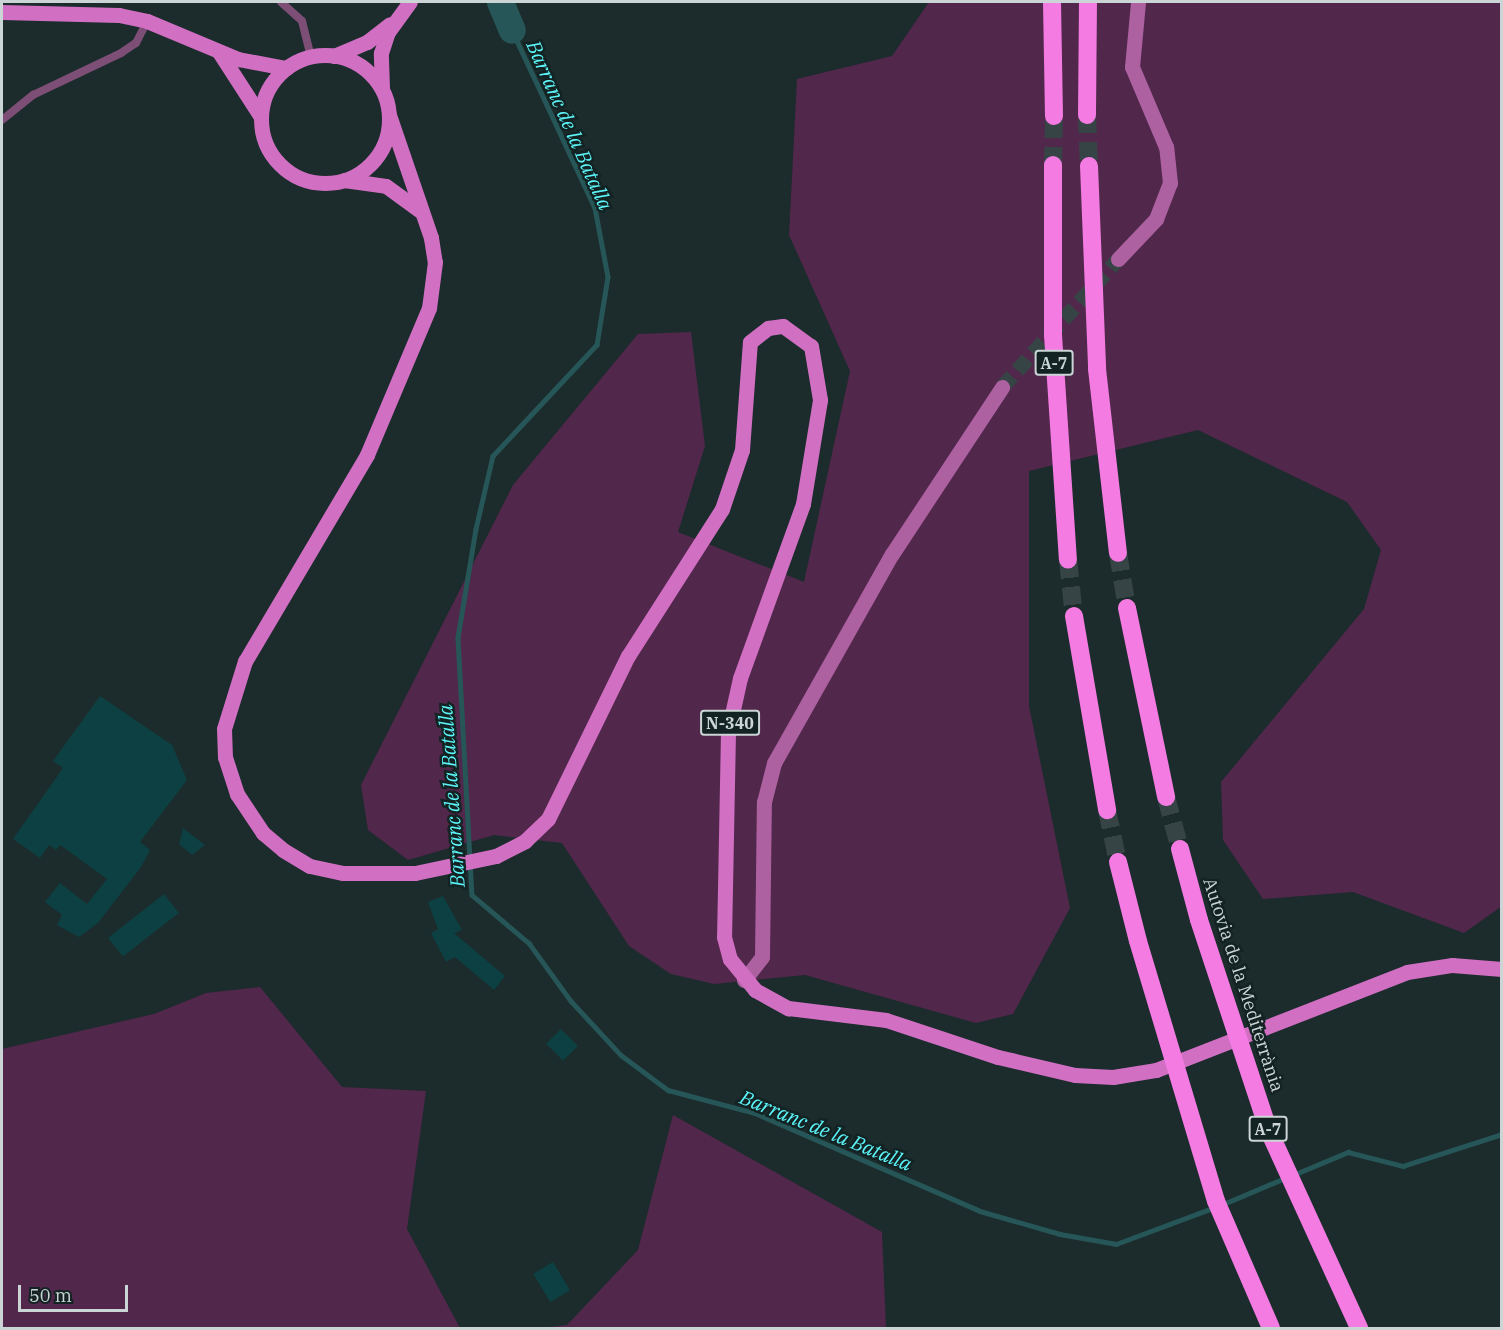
<!DOCTYPE html>
<meta charset="utf-8">
<style>
body{margin:0}
#map{position:relative;width:1503px;height:1330px;overflow:hidden;background:#1c2b2c;font-family:"IBM Plex Serif",serif}
div>[style]{position:absolute}
.green>*{inset:0;background:#51274b}
.stream>*{height:4.5px;margin:-2.25px;padding:0 2.25px;transform-origin:2.25px;border-radius:2.25px;background:#265657}
.river>*{height:27px;margin:-13.5px;padding:0 13.5px;transform-origin:13.5px;border-radius:13.5px;background:#265657}
.building>*{inset:0;background:#0d4042;transform-origin:0 0}
.secondary-tunnel>*{height:15px;margin-top:-7.5px;transform-origin:0;background:repeating-linear-gradient(90deg,#364445 0 15px,transparent 0 23px)}
.highway-tunnel>*{height:18px;margin-top:-9px;transform-origin:0;background:repeating-linear-gradient(90deg,#364445 0 18px,transparent 0 27px)}
.lane>*{height:8px;margin:-4px;padding:0 4px;transform-origin:4px;border-radius:4px;background:#7d4e76}
.secondary>*{height:15px;margin:-7.5px;padding:0 7.5px;transform-origin:7.5px;border-radius:7.5px;background:#ad61a1}
.primary>*{height:15px;margin:-7.5px;padding:0 7.5px;transform-origin:7.5px;border-radius:7.5px;background:#d16fc3}
.primary>.ring{margin:-7.5px;padding:0;box-sizing:content-box;background:none;border:15px solid #d16fc3;border-radius:50%}
.highway>*{height:18px;margin:-9px;padding:0 9px;transform-origin:9px;border-radius:9px;background:#f37be2}
.highway-bridge>*{height:18px;margin:-9px;padding:0 9px;transform-origin:9px;border-radius:9px;background:#f37be2}
span{translate:-50% -50%;white-space:nowrap;text-align:center;line-height:1.15;-webkit-text-stroke:5px #132222;paint-order:stroke}
.shield-label span{padding:2px 4px;background:#132222;border:2px solid;border-radius:4px;-webkit-text-stroke-width:0}
.shield-label{font-size:16px;color:#cbd5d5;font-weight:700}
.street-label{font-size:18px;color:#cbd5d5}
.water-label{font-size:20px;color:#5cf5f9;font-style:italic}
.frame{position:absolute;inset:0;border:3px solid #cbd5d5;pointer-events:none}
.scale{position:absolute;left:18px;top:1285px;width:110px;height:27px;box-sizing:border-box;border:3px solid #cbd5d5;border-top:0;padding-left:8px;font-size:18px;line-height:21px;white-space:nowrap;color:#cbd5d5;-webkit-text-stroke:4px #132222;paint-order:stroke}
</style>
<div id="map">
<div class="green">
<i style="clip-path:polygon(929px 2px,1501px 2px,1502px 906px,1464px 933px,1353px 892px,1263px 899px,1223px 840px,1221px 782px,1364px 609px,1381px 550px,1347px 502px,1198px 430px,1029px 471px,1029px 706px,1070px 908px,1013px 1014px,976px 1023px,805px 975px,714px 984px,671px 974px,629px 946px,562px 843px,494px 835px,408px 860px,368px 830px,361px 785px,513px 485px,638px 334px,691px 332px,705px 446px,678px 532px,804px 582px,850px 371px,789px 235px,797px 79px,892px 56px)"></i>
<i style="clip-path:polygon(260px 987px,342px 1087px,426px 1091px,407px 1229px,460px 1328px,2px 1328px,2px 1049px,154px 1014px,206px 993px)"></i>
<i style="clip-path:polygon(673px 1115px,882px 1232px,886px 1328px,541px 1328px,567px 1325px,638px 1250px)"></i>
</div>
<div class="stream">
<i style="left:512px;top:30px;width:196px;rotate:65deg"></i>
<i style="left:595px;top:208px;width:70px;rotate:79.3deg"></i>
<i style="left:608px;top:277px;width:69px;rotate:99.2deg"></i>
<i style="left:597px;top:345px;width:152px;rotate:133.1deg"></i>
<i style="left:493px;top:456px;width:75px;rotate:103.1deg"></i>
<i style="left:476px;top:529px;width:110px;rotate:99.4deg"></i>
<i style="left:458px;top:638px;width:257px;rotate:86.9deg"></i>
<i style="left:472px;top:895px;width:75px;rotate:40.1deg"></i>
<i style="left:529px;top:943px;width:72px;rotate:54.1deg"></i>
<i style="left:571px;top:1001px;width:74px;rotate:47.2deg"></i>
<i style="left:621px;top:1055px;width:59px;rotate:36.7deg"></i>
<i style="left:668px;top:1090px;width:90px;rotate:14.8deg"></i>
<i style="left:755px;top:1113px;width:245px;rotate:23.5deg"></i>
<i style="left:980px;top:1211px;width:83px;rotate:16deg"></i>
<i style="left:1060px;top:1234px;width:57px;rotate:10.1deg"></i>
<i style="left:1116px;top:1244px;width:103px;rotate:-20.4deg"></i>
<i style="left:1293px;top:1175px;width:60px;rotate:-22.7deg"></i>
<i style="left:1348px;top:1152px;width:57px;rotate:14.3deg"></i>
<i style="left:1403px;top:1166px;width:104px;rotate:-17.9deg"></i>
<i style="left:1221px;top:1205px;width:69px;rotate:-22.9deg"></i>
</div>
<div class="river">
<i style="left:500px;top:2px;width:30px;rotate:67deg"></i>
</div>
<div class="building">
<i style="clip-path:polygon(100px 696px,172px 745px,187px 780px,140px 842px,150px 850px,141px 867px,98px 923px,79px 937px,57px 925px,62px 915px,45px 902px,60px 883px,87px 904px,107px 879px,60px 845px,56px 850px,49px 845px,40px 858px,13px 839px,63px 768px,53px 761px)"></i>
<i style="clip-path:polygon(183px 828px,205px 845px,192px 855px,179px 844px)"></i>
<i style="left:164px;top:894px;width:24px;height:71px;rotate:52deg"></i>
<i style="clip-path:polygon(443px 896px,462px 930px,454px 933px,505px 976px,494px 990px,455px 957px,446px 962px,431px 933px,438px 929px,428px 902px)"></i>
<i style="left:561px;top:1029px;width:24px;height:21px;rotate:45deg"></i>
<i style="left:553px;top:1262px;width:33px;height:23px;rotate:59deg"></i>
</div>
<div class="secondary-tunnel">
<i style="left:1002px;top:387px;width:173px;rotate:-47.8deg"></i>
</div>
<div class="highway-tunnel">
<i style="left:1087px;top:115px;width:51px;rotate:87.8deg"></i>
<i style="left:1053px;top:165px;width:49px;rotate:-88.8deg"></i>
<i style="left:1118px;top:553px;width:56px;rotate:80.7deg"></i>
<i style="left:1068px;top:560px;width:56px;rotate:83.9deg"></i>
<i style="left:1166px;top:797px;width:54px;rotate:74.9deg"></i>
<i style="left:1107px;top:810px;width:53px;rotate:78.1deg"></i>
</div>
<div class="lane">
<i style="left:281px;top:2px;width:28px;rotate:42deg"></i>
<i style="left:302px;top:21px;width:36px;rotate:76deg"></i>
<i style="left:2px;top:120px;width:40px;rotate:-39deg"></i>
<i style="left:33px;top:95px;width:98px;rotate:-25.5deg"></i>
<i style="left:121px;top:53px;width:18px;rotate:-34deg"></i>
<i style="left:136px;top:43px;width:25px;rotate:-63deg"></i>
</div>
<div class="secondary">
<i style="left:1118px;top:259px;width:55px;rotate:-46.5deg"></i>
<i style="left:1156px;top:219px;width:39px;rotate:-69deg"></i>
<i style="left:1170px;top:183px;width:36px;rotate:-96deg"></i>
<i style="left:1166px;top:147px;width:87px;rotate:-113deg"></i>
<i style="left:1132px;top:67px;width:65px;rotate:-84.7deg"></i>
<i style="left:744px;top:980px;width:29px;rotate:-52deg"></i>
<i style="left:762px;top:957px;width:155px;rotate:-89.3deg"></i>
<i style="left:764px;top:802px;width:40px;rotate:-75.6deg"></i>
<i style="left:774px;top:763px;width:240px;rotate:-60.6deg"></i>
<i style="left:892px;top:554px;width:200px;rotate:-56.6deg"></i>
</div>
<div class="primary">
<i style="left:2px;top:12px;width:117px;rotate:1.5deg"></i>
<i style="left:119px;top:15px;width:29px;rotate:12deg"></i>
<i style="left:147px;top:21px;width:99px;rotate:22.7deg"></i>
<i style="left:238px;top:59px;width:49px;rotate:10.6deg"></i>
<i style="left:219px;top:52px;width:77px;rotate:57.1deg"></i>
<i class="ring" style="left:261px;top:55px;width:113px;height:113px"></i>
<i style="left:334px;top:56px;width:36px;rotate:-23deg"></i>
<i style="left:367px;top:42px;width:29px;rotate:-38deg"></i>
<i style="left:382px;top:88px;width:35px;rotate:-92deg"></i>
<i style="left:381px;top:53px;width:22px;rotate:-72deg"></i>
<i style="left:388px;top:32px;width:37px;rotate:-54deg"></i>
<i style="left:389px;top:115px;width:130px;rotate:71.1deg"></i>
<i style="left:431px;top:238px;width:24px;rotate:81deg"></i>
<i style="left:435px;top:262px;width:46px;rotate:97.4deg"></i>
<i style="left:429px;top:308px;width:160px;rotate:112.9deg"></i>
<i style="left:367px;top:455px;width:239px;rotate:120.6deg"></i>
<i style="left:245px;top:661px;width:71px;rotate:107.2deg"></i>
<i style="left:224px;top:729px;width:28px;rotate:88deg"></i>
<i style="left:225px;top:757px;width:39px;rotate:72deg"></i>
<i style="left:237px;top:794px;width:47px;rotate:56.3deg"></i>
<i style="left:263px;top:833px;width:26px;rotate:40deg"></i>
<i style="left:283px;top:850px;width:31px;rotate:31deg"></i>
<i style="left:310px;top:866px;width:34px;rotate:12deg"></i>
<i style="left:343px;top:873px;width:72px"></i>
<i style="left:415px;top:873px;width:83px;rotate:-11.9deg"></i>
<i style="left:496px;top:856px;width:33px;rotate:-27deg"></i>
<i style="left:525px;top:841px;width:32px;rotate:-44deg"></i>
<i style="left:548px;top:819px;width:182px;rotate:-63.9deg"></i>
<i style="left:628px;top:656px;width:174px;rotate:-57.4deg"></i>
<i style="left:722px;top:509px;width:62px;rotate:-71.3deg"></i>
<i style="left:742px;top:450px;width:108px;rotate:-85.8deg"></i>
<i style="left:750px;top:342px;width:23px;rotate:-38deg"></i>
<i style="left:768px;top:328px;width:15px;rotate:-8deg"></i>
<i style="left:783px;top:326px;width:34px;rotate:36deg"></i>
<i style="left:811px;top:346px;width:55px;rotate:80.5deg"></i>
<i style="left:820px;top:400px;width:105px;rotate:99.3deg"></i>
<i style="left:803px;top:504px;width:185px;rotate:109.9deg"></i>
<i style="left:740px;top:678px;width:55px;rotate:102.5deg"></i>
<i style="left:728px;top:732px;width:205px;rotate:91.1deg"></i>
<i style="left:724px;top:937px;width:23px;rotate:75deg"></i>
<i style="left:730px;top:959px;width:40px;rotate:51deg"></i>
<i style="left:755px;top:990px;width:38px;rotate:29deg"></i>
<i style="left:788px;top:1008px;width:99px;rotate:7deg"></i>
<i style="left:886px;top:1020px;width:118px;rotate:18.3deg"></i>
<i style="left:998px;top:1057px;width:79px;rotate:13.2deg"></i>
<i style="left:1075px;top:1075px;width:38px;rotate:3deg"></i>
<i style="left:1113px;top:1077px;width:44px;rotate:-9.2deg"></i>
<i style="left:1156px;top:1070px;width:269px;rotate:-21.3deg"></i>
<i style="left:1407px;top:972px;width:46px;rotate:-8.8deg"></i>
<i style="left:1452px;top:965px;width:50px;rotate:4.6deg"></i>
<i style="left:344px;top:180px;width:42px;rotate:8.1deg"></i>
<i style="left:386px;top:186px;width:41px;rotate:36deg"></i>
</div>
<div class="highway">
<i style="left:1052px;top:2px;width:114px;rotate:89deg"></i>
<i style="left:1087px;top:115px;width:113px;rotate:-89.5deg"></i>
<i style="left:1053px;top:165px;width:170px;rotate:90deg"></i>
<i style="left:1053px;top:335px;width:225px;rotate:86.2deg"></i>
<i style="left:1089px;top:166px;width:203px;rotate:87.7deg"></i>
<i style="left:1097px;top:369px;width:185px;rotate:83.5deg"></i>
<i style="left:1127px;top:608px;width:193px;rotate:78.3deg"></i>
<i style="left:1074px;top:616px;width:197px;rotate:80.3deg"></i>
<i style="left:1180px;top:849px;width:73px;rotate:75deg"></i>
<i style="left:1118px;top:862px;width:81px;rotate:75.8deg"></i>
</div>
<div class="highway-bridge">
<i style="left:1199px;top:920px;width:220px;rotate:71.7deg"></i>
<i style="left:1268px;top:1129px;width:219px;rotate:65.4deg"></i>
<i style="left:1138px;top:941px;width:271px;rotate:73.3deg"></i>
<i style="left:1216px;top:1201px;width:138px;rotate:66.6deg"></i>
</div>
<div class="shield-label">
<span style="left:1054px;top:363px">A-7</span>
<span style="left:730px;top:723px">N-340</span>
<span style="left:1268px;top:1129px">A-7</span>
</div>
<div class="street-label">
<span style="left:1243px;top:985px;rotate:72deg">Autovia de la Mediterrània</span>
</div>
<div class="water-label">
<span style="left:570px;top:125px;rotate:66deg">Barranc de la Batalla</span>
<span style="left:451px;top:796px;rotate:-94deg">Barranc de la Batalla</span>
<span style="left:826px;top:1130px;rotate:22deg">Barranc de la Batalla</span>
</div>
<div class="frame"></div>
<div class="scale">50 m</div>
</div>
